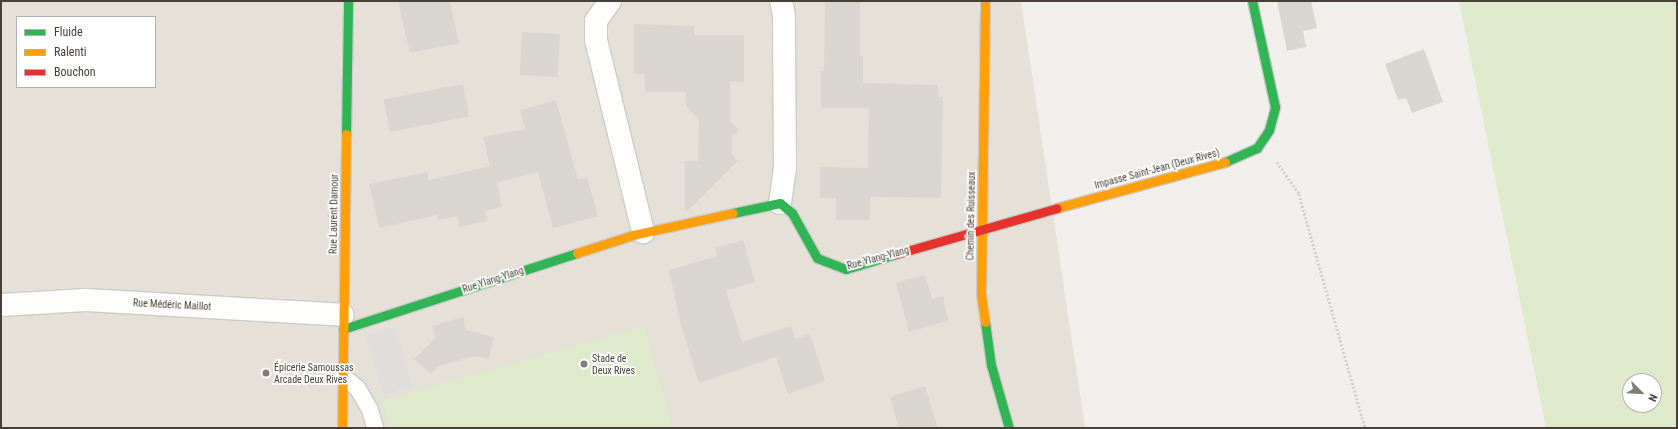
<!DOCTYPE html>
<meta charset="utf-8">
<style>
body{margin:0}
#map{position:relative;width:1678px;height:429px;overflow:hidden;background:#f1efeb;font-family:"Roboto Condensed",sans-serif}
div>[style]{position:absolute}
.residential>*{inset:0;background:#e5e1d8}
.green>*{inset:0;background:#dfeacc}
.parking>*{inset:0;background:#e0dedb;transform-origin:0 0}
.building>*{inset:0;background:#d9d6d2;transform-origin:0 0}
.path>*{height:2.5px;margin-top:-1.25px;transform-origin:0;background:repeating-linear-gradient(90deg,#d1cfcc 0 2px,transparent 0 4px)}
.roads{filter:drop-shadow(1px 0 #cdcbc7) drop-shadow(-1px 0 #cdcbc7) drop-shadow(0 1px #cdcbc7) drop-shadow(0 -1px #cdcbc7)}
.lane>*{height:16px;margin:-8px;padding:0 8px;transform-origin:8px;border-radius:8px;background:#fdfdfc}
.street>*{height:22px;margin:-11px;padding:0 11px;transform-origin:11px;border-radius:11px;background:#fdfdfc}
.fast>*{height:9px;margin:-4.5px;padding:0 4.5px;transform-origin:4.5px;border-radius:4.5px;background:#30b455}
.slow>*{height:9px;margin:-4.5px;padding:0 4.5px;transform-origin:4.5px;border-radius:4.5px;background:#ff9f0a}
.jam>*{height:9px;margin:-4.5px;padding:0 4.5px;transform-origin:4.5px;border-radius:4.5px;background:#e5322d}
.dots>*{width:11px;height:11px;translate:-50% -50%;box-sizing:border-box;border:2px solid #fff;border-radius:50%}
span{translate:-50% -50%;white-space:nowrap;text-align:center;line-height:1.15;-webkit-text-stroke:3.5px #fff;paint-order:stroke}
.street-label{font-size:10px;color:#474037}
.poi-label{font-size:10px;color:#474037}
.left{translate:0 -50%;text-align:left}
.frame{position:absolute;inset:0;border:2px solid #474037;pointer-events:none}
.legend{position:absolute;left:16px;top:16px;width:140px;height:72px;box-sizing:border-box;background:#fff;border:1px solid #b5b3af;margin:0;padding:5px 7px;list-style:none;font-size:12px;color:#474037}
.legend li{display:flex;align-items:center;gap:8px;height:20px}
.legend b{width:20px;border:1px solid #b5b3af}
.north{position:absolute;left:1622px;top:373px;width:40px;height:40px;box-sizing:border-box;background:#fff;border:1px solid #b5b3af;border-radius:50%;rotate:114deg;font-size:11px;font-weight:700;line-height:16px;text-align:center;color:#474037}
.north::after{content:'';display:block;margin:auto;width:14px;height:18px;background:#827d76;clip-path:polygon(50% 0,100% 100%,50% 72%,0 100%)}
</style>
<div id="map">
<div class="residential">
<i style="clip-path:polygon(evenodd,1px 1px,1021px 1px,1085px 428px,1px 428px,1px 1px,17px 17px,155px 17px,155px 87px,17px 87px,17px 17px)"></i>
</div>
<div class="green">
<i style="clip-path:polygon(evenodd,1459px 1px,1677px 1px,1677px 428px,1546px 428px,1459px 1px,1630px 381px,1654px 381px,1654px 405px,1630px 405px,1630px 381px)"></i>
<i style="clip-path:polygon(644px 326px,672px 428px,390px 428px,382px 401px)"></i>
</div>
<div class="parking">
<i style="left:395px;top:327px;width:62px;height:30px;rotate:74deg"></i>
</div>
<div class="building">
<i style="clip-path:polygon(398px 1px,450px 1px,459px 43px,410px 53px)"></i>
<i style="clip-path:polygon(825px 1px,860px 1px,860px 56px,863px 56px,863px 83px,938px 85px,938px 97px,943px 97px,941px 198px,870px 197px,870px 220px,836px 220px,836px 198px,820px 198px,820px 167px,868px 168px,868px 144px,869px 108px,821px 108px,821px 71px,824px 71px)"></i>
<i style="clip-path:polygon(1277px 1px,1311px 1px,1317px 28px,1303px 31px,1306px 47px,1287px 51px)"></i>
<i style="clip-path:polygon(634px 24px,694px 26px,694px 35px,744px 35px,744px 82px,730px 81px,730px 121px,739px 130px,732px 136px,732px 155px,738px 161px,689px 210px,685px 211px,685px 161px,698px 161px,699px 119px,686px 106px,686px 92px,645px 92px,645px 74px,634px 74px)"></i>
<i style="left:522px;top:32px;width:38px;height:43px;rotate:3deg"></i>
<i style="clip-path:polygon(1424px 49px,1443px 102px,1412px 113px,1406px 98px,1398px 100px,1385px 64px)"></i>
<i style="left:463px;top:84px;width:33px;height:81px;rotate:79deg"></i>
<i style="clip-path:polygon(556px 100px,578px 180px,587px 177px,598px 216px,553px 228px,538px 172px,497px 183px,502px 207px,485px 211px,487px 221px,459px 227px,457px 216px,438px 220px,437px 215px,379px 228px,369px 184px,428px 172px,429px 180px,490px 166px,483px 137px,525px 129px,520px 110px)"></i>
<i style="clip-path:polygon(743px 240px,755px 282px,726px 290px,742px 342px,791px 326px,795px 339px,810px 334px,825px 381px,788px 394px,776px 357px,699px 383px,681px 326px,669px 270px,717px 256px,715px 248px)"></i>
<i style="clip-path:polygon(925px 275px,932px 299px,943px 296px,948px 321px,909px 332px,896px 283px)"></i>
<i style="clip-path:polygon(463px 317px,466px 330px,494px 337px,489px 359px,475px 356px,438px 366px,431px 374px,414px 359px,435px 338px,432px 326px)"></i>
<i style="clip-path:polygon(925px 386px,938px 428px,899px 428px,890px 397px)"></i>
</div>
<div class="path">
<i style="left:1277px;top:162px;width:39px;rotate:55deg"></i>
<i style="left:1299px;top:194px;width:243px;rotate:74.2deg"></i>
</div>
<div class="roads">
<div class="lane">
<i style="left:342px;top:375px;width:21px;rotate:41deg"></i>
<i style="left:358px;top:389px;width:24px;rotate:60deg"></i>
<i style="left:370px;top:410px;width:19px;rotate:74deg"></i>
</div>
<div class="street">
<i style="left:610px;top:1px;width:24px;rotate:125deg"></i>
<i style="left:596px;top:21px;width:19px;rotate:90deg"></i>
<i style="left:596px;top:40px;width:198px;rotate:76.2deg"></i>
<i style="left:780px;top:203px;width:34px;rotate:-82deg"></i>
<i style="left:785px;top:169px;width:153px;rotate:-90.4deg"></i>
<i style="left:784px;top:16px;width:15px;rotate:-101deg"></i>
<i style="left:1px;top:305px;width:85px;rotate:-3.4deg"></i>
<i style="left:86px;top:300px;width:257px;rotate:3.3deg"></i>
</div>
<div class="fast">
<i style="left:346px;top:134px;width:133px;rotate:-89.1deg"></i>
<i style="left:1225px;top:162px;width:35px;rotate:-24deg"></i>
<i style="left:1257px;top:148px;width:22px;rotate:-56deg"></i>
<i style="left:1269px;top:130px;width:24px;rotate:-75deg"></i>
<i style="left:1275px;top:107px;width:108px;rotate:-102.2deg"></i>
<i style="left:733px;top:213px;width:48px;rotate:-12deg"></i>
<i style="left:780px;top:203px;width:16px;rotate:40deg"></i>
<i style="left:792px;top:213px;width:51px;rotate:60.9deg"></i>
<i style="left:817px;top:258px;width:31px;rotate:21deg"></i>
<i style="left:846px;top:269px;width:52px;rotate:-16.7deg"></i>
<i style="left:985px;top:322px;width:43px;rotate:82.1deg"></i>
<i style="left:991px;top:365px;width:66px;rotate:74.1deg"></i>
<i style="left:343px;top:329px;width:246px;rotate:-18deg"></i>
</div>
<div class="slow">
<i style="left:1057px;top:208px;width:174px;rotate:-15.3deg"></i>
<i style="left:577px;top:253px;width:59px;rotate:-17.8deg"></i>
<i style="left:633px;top:235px;width:102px;rotate:-12.4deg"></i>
<i style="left:985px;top:322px;width:28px;rotate:-98deg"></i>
<i style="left:981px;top:294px;width:293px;rotate:-89.2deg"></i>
<i style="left:342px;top:428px;width:294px;rotate:-89.2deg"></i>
</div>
<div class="jam">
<i style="left:896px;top:254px;width:167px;rotate:-15.9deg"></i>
</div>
</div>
<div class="dots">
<i style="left:584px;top:364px;background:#827d76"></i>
<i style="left:266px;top:373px;background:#827d76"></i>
</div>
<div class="street-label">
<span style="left:1157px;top:169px;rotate:-15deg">Impasse Saint-Jean (Deux Rives)</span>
<span style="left:334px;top:214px;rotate:-89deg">Rue Laurent Damour</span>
<span style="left:971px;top:216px;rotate:-89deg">Chemin des Ruisseaux</span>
<span style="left:878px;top:258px;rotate:-15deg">Rue Ylang-Ylang</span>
<span style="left:493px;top:280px;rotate:-18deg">Rue Ylang-Ylang</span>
<span style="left:172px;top:305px;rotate:3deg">Rue Médéric Maillot</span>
</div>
<div class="poi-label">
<span class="left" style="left:592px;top:364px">Stade de<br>Deux Rives</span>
<span class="left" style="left:274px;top:373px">Épicerie Samoussas<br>Arcade Deux Rives</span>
</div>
<div class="frame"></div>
<ul class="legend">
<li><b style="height:5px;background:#30b455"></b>Fluide</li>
<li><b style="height:5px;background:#ff9f0a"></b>Ralenti</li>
<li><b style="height:5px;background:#e5322d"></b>Bouchon</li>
</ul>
<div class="north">N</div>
</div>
